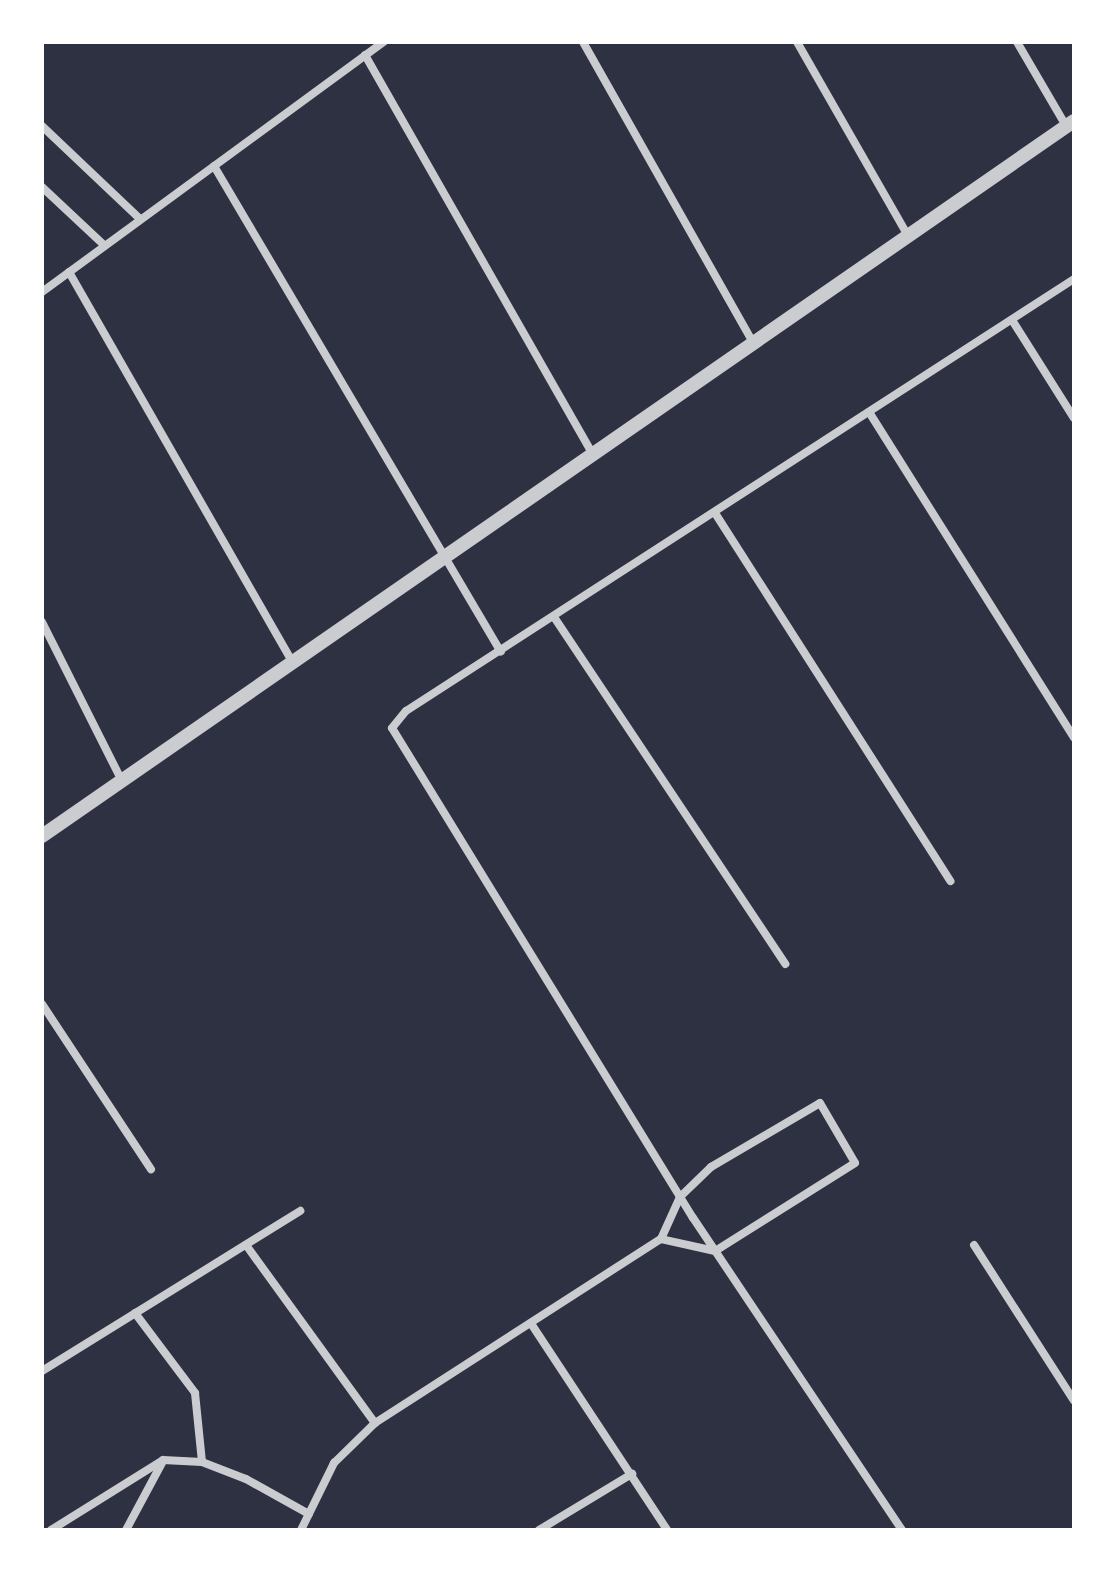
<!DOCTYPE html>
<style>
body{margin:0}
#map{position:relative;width:1116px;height:1572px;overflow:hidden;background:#2d3142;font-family:Signika,sans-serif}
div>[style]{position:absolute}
.minor>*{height:8px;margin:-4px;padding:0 4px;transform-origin:4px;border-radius:4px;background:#caccd0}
.tertiary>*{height:14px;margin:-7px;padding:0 7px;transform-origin:7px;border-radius:7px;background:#caccd0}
span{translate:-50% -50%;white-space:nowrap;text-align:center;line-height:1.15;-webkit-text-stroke:6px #fff;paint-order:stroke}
.frame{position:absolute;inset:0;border:44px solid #fff;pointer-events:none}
</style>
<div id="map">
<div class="minor">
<i style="left:583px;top:42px;width:346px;rotate:60.5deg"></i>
<i style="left:797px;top:42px;width:224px;rotate:60.2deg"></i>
<i style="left:1017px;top:42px;width:97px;rotate:59.7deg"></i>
<i style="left:365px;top:55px;width:460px;rotate:60.3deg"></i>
<i style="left:42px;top:126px;width:135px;rotate:43.5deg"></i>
<i style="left:214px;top:166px;width:564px;rotate:59.44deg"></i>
<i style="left:42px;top:187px;width:85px;rotate:43.1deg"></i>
<i style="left:69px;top:272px;width:451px;rotate:60.2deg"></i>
<i style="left:42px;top:292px;width:424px;rotate:-36.2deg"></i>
<i style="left:1012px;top:320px;width:116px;rotate:57.7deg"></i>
<i style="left:869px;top:412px;width:385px;rotate:57.8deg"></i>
<i style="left:715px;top:513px;width:437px;rotate:57.4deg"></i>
<i style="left:554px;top:617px;width:417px;rotate:56.3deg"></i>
<i style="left:42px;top:622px;width:178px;rotate:63.3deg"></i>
<i style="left:42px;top:1004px;width:198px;rotate:56.6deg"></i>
<i style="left:246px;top:1245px;width:220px;rotate:54.1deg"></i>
<i style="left:974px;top:1245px;width:185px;rotate:57.3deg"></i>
<i style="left:135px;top:1313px;width:100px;rotate:53.1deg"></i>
<i style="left:195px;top:1393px;width:69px;rotate:84.2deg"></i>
<i style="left:532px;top:1325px;width:245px;rotate:56.6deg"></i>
<i style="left:42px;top:1371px;width:304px;rotate:-31.8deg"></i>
<i style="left:51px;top:1530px;width:132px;rotate:-32deg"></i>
<i style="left:163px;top:1460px;width:39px;rotate:3deg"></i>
<i style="left:202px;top:1462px;width:47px;rotate:21.1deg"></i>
<i style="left:246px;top:1479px;width:72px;rotate:29.1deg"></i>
<i style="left:126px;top:1530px;width:78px;rotate:-61.8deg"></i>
<i style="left:301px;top:1530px;width:75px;rotate:-63.8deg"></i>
<i style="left:334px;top:1463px;width:57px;rotate:-44.3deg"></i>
<i style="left:375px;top:1423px;width:340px;rotate:-32.8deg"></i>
<i style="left:661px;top:1239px;width:46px;rotate:-65.7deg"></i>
<i style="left:680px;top:1197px;width:43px;rotate:-44.1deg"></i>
<i style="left:711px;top:1167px;width:126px;rotate:-30.4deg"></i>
<i style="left:820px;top:1103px;width:69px;rotate:59.7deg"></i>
<i style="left:855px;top:1163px;width:165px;rotate:147.8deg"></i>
<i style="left:715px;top:1251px;width:55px;rotate:-167.5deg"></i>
<i style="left:539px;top:1530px;width:109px;rotate:-31.1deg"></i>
<i style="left:902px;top:1530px;width:376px;rotate:-123.8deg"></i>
<i style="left:693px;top:1218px;width:575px;rotate:-121.56deg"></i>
<i style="left:392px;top:728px;width:22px;rotate:-51deg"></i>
<i style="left:406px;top:711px;width:796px;rotate:-32.89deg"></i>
</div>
<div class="tertiary">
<i style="left:42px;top:836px;width:1255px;rotate:-34.72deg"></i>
</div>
<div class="frame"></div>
</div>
